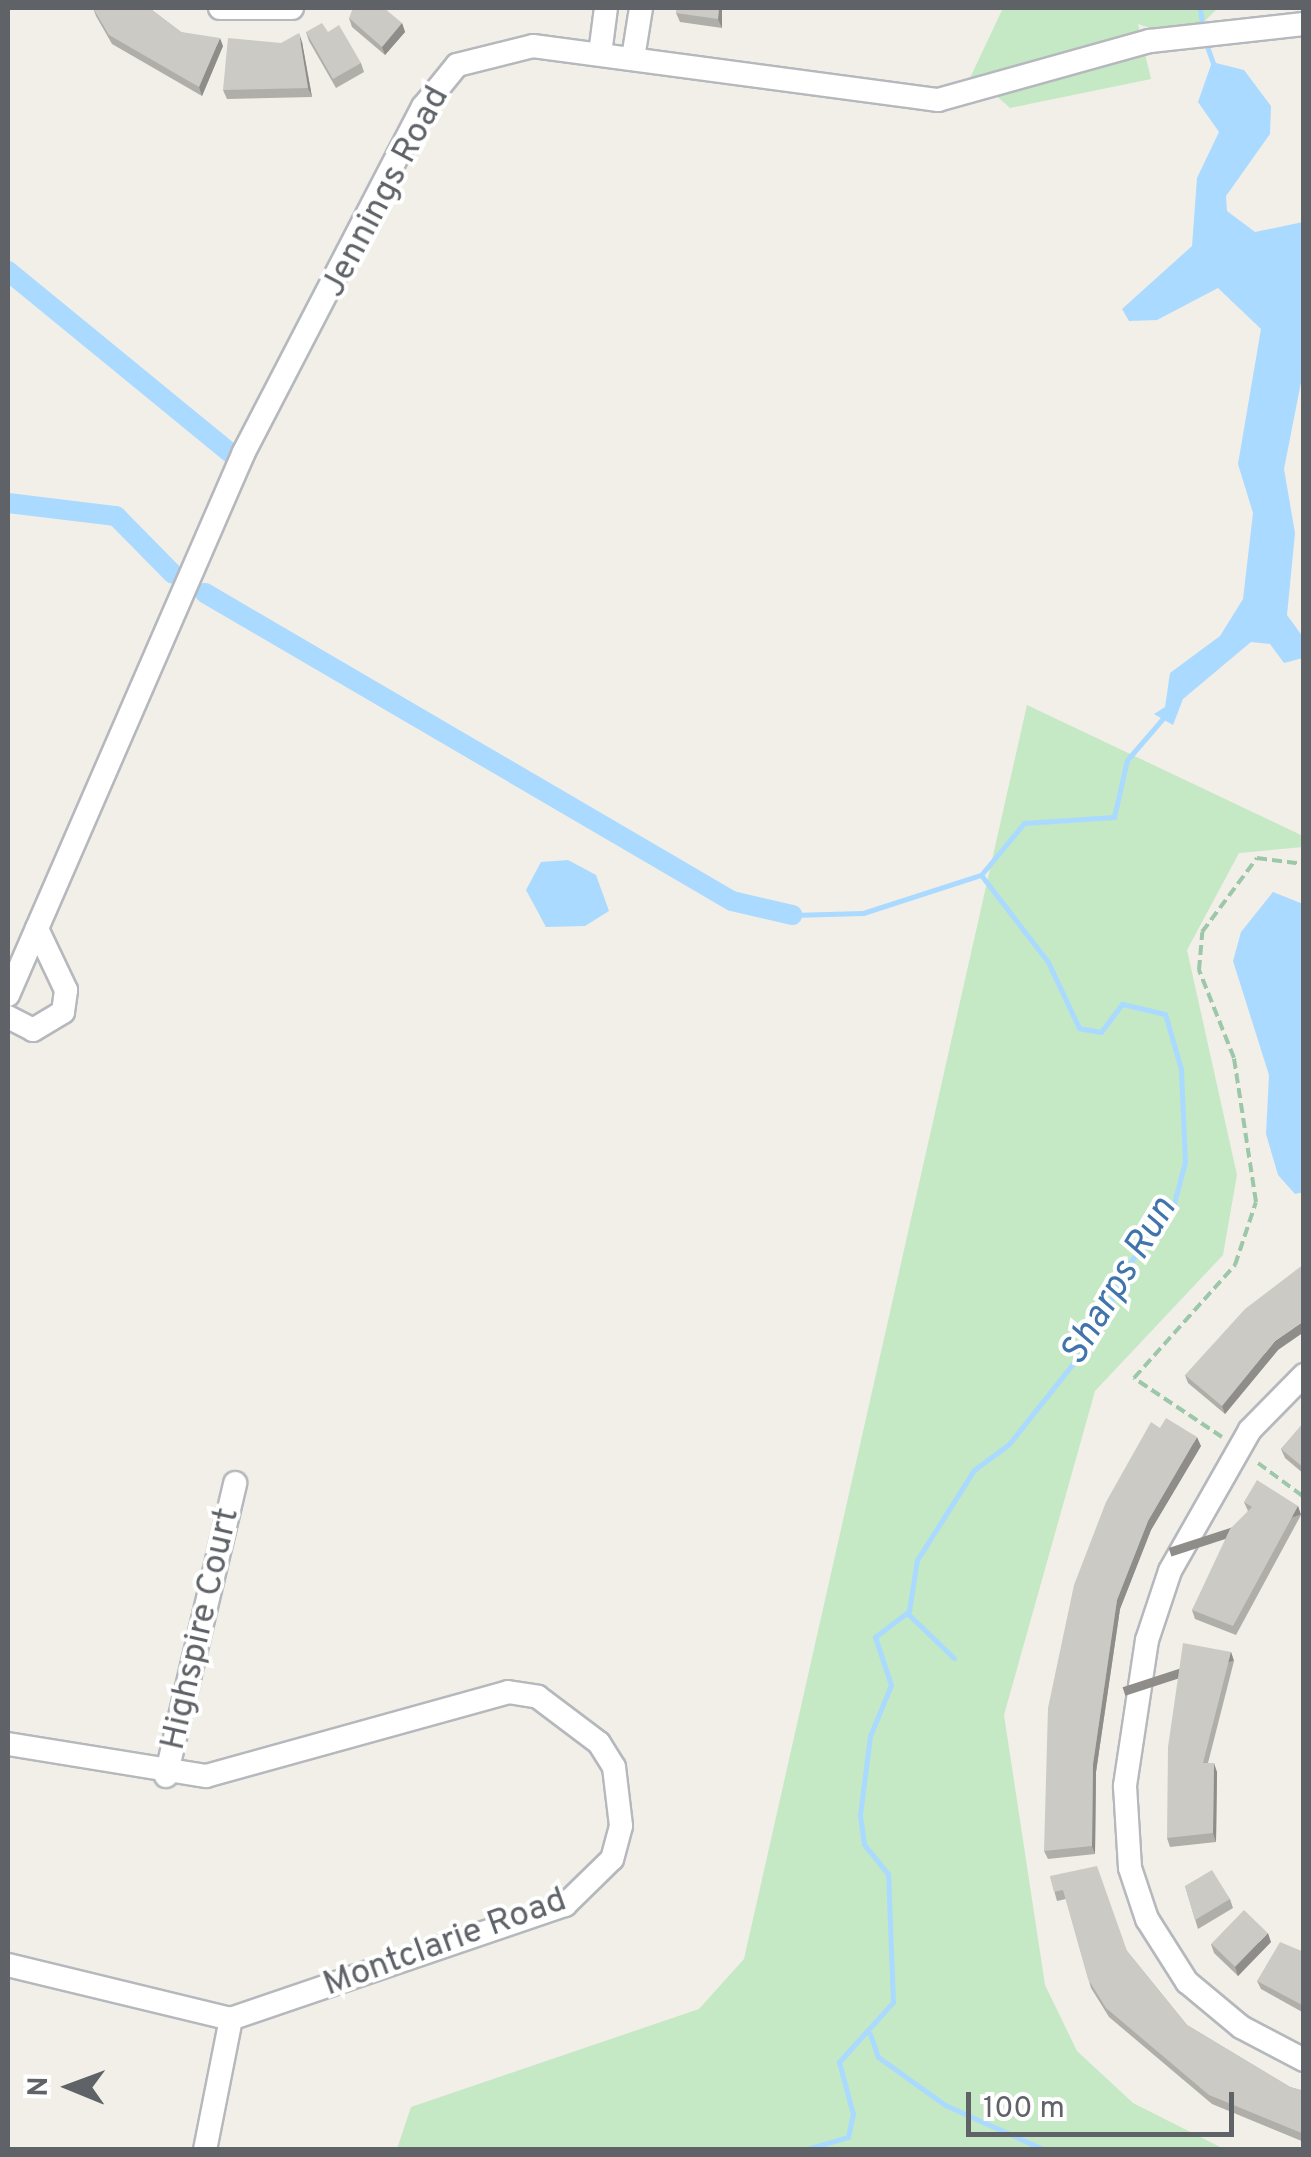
<!DOCTYPE html>
<style>
body{margin:0}
#map{position:relative;width:1311px;height:2157px;overflow:hidden;background:#f1efe8;font-family:Overpass,sans-serif}
div>[style]{position:absolute}
.green>*{inset:0;background:#c5e8c5}
.water>*{inset:0;background:#aadaff}
.stream>*{height:5px;margin:-2.5px;padding:0 2.5px;transform-origin:2.5px;border-radius:2.5px;background:#aadaff}
.canal>*{height:20px;margin:-10px;padding:0 10px;transform-origin:10px;border-radius:10px;background:#aadaff}
.path>*{height:4px;margin-top:-2px;transform-origin:0;background:repeating-linear-gradient(90deg,#9cc7a9 0 10px,transparent 0 15px)}
.roads{filter:drop-shadow(2px 0 #b5b8bc) drop-shadow(-2px 0 #b5b8bc) drop-shadow(0 2px #b5b8bc) drop-shadow(0 -2px #b5b8bc)}
.minor>*{height:22px;margin:-11px;padding:0 11px;transform-origin:11px;border-radius:11px;background:#fff}
.wall>*{inset:0;background:#afaea9}
.shaded-wall>*{inset:0;background:#8f8d8a;transform-origin:0 0}
.building>*{inset:0;background:#cccac5;transform-origin:0 0}
span{translate:-50% -50%;white-space:nowrap;text-align:center;line-height:1.15;-webkit-text-stroke:8px #fff;paint-order:stroke}
.street-label{font-size:35px;color:#5f6368}
.water-label{font-size:38px;color:#4174aa;font-style:italic}
.frame{position:absolute;inset:0;border:10px solid #5f6368;pointer-events:none}
.north{position:absolute;left:20px;top:2037px;width:100px;height:100px;-webkit-text-stroke:8px #fff;paint-order:stroke;rotate:271deg;font-size:28px;font-weight:700;line-height:40px;text-align:center;color:#5f6368}
.north::after{content:'';display:block;margin:auto;width:35px;height:45px;background:#5f6368;clip-path:polygon(50% 0,100% 100%,50% 72%,0 100%)}
.scale{position:absolute;left:966px;top:2092px;width:268px;height:45px;box-sizing:border-box;border:5px solid #5f6368;border-top:0;padding-left:12px;font-size:30px;line-height:35px;white-space:nowrap;color:#5f6368;-webkit-text-stroke:8px #fff;paint-order:stroke}
</style>
<div id="map">
<div class="green">
<i style="clip-path:polygon(1003px 8px,1218px 8px,1185px 40px,1138px 24px,1151px 79px,1010px 108px,991px 91px,961px 97px)"></i>
<i style="clip-path:polygon(1027px 705px,1303px 836px,1303px 847px,1239px 853px,1187px 950px,1237px 1175px,1223px 1255px,1095px 1391px,1004px 1715px,1045px 1985px,1077px 2051px,1133px 2103px,1224px 2149px,397px 2149px,411px 2107px,699px 2009px,744px 1959px)"></i>
</div>
<div class="water">
<i style="clip-path:polygon(1212px 62px,1244px 70px,1271px 106px,1270px 134px,1226px 196px,1227px 211px,1255px 232px,1303px 222px,1303px 372px,1284px 469px,1295px 533px,1287px 615px,1303px 637px,1303px 658px,1284px 663px,1270px 644px,1251px 642px,1183px 699px,1173px 725px,1154px 714px,1165px 707px,1170px 673px,1220px 636px,1243px 599px,1253px 513px,1238px 464px,1261px 329px,1218px 288px,1157px 320px,1129px 321px,1122px 309px,1192px 246px,1197px 178px,1219px 132px,1198px 102px)"></i>
<i style="clip-path:polygon(568px 860px,596px 875px,609px 911px,585px 926px,546px 927px,526px 890px,541px 862px)"></i>
<i style="clip-path:polygon(1273px 892px,1303px 904px,1304px 1192px,1295px 1194px,1278px 1175px,1266px 1134px,1269px 1075px,1233px 961px,1241px 932px)"></i>
</div>
<div class="stream">
<i style="left:1200px;top:8px;width:23px;rotate:83deg"></i>
<i style="left:1205px;top:41px;width:30px;rotate:70deg"></i>
<i style="left:193px;top:585px;width:14px;rotate:34deg"></i>
<i style="left:792px;top:915px;width:71px;rotate:-1.6deg"></i>
<i style="left:863px;top:913px;width:124px;rotate:-17.9deg"></i>
<i style="left:907px;top:1613px;width:65px;rotate:43.8deg"></i>
<i style="left:870px;top:2034px;width:24px;rotate:71deg"></i>
<i style="left:878px;top:2057px;width:82px;rotate:35.6deg"></i>
<i style="left:945px;top:2105px;width:110px;rotate:24.2deg"></i>
<i style="left:804px;top:2150px;width:46px;rotate:-16.5deg"></i>
<i style="left:848px;top:2137px;width:24px;rotate:-78deg"></i>
<i style="left:853px;top:2114px;width:54px;rotate:-105.1deg"></i>
<i style="left:839px;top:2062px;width:81px;rotate:-48deg"></i>
<i style="left:893px;top:2002px;width:128px;rotate:-92.2deg"></i>
<i style="left:888px;top:1874px;width:38px;rotate:-129deg"></i>
<i style="left:864px;top:1844px;width:29px;rotate:-98deg"></i>
<i style="left:860px;top:1815px;width:80px;rotate:-82.8deg"></i>
<i style="left:870px;top:1736px;width:55px;rotate:-67.6deg"></i>
<i style="left:891px;top:1685px;width:51px;rotate:-108.4deg"></i>
<i style="left:875px;top:1637px;width:43px;rotate:-37.4deg"></i>
<i style="left:909px;top:1611px;width:52px;rotate:-81.1deg"></i>
<i style="left:917px;top:1560px;width:107px;rotate:-57.7deg"></i>
<i style="left:974px;top:1470px;width:44px;rotate:-36.6deg"></i>
<i style="left:1009px;top:1444px;width:138px;rotate:-51.5deg"></i>
<i style="left:1095px;top:1336px;width:73px;rotate:-65.9deg"></i>
<i style="left:1125px;top:1269px;width:78px;rotate:-52.3deg"></i>
<i style="left:1173px;top:1207px;width:47px;rotate:-75.1deg"></i>
<i style="left:1185px;top:1162px;width:93px;rotate:-92.5deg"></i>
<i style="left:1181px;top:1069px;width:57px;rotate:-106.2deg"></i>
<i style="left:1165px;top:1014px;width:44px;rotate:-166.9deg"></i>
<i style="left:1122px;top:1004px;width:35px;rotate:127deg"></i>
<i style="left:1101px;top:1032px;width:22px;rotate:-170deg"></i>
<i style="left:1079px;top:1028px;width:73px;rotate:-115.2deg"></i>
<i style="left:1048px;top:962px;width:110px;rotate:-127.6deg"></i>
<i style="left:981px;top:875px;width:67px;rotate:-50.4deg"></i>
<i style="left:1024px;top:823px;width:90px;rotate:-3.8deg"></i>
<i style="left:1114px;top:817px;width:58px;rotate:-77.2deg"></i>
<i style="left:1127px;top:760px;width:57px;rotate:-49.3deg"></i>
</div>
<div class="canal">
<i style="left:8px;top:271px;width:292px;rotate:39.3deg"></i>
<i style="left:8px;top:503px;width:109px;rotate:6.9deg"></i>
<i style="left:116px;top:516px;width:81px;rotate:45.5deg"></i>
<i style="left:205px;top:593px;width:610px;rotate:30.3deg"></i>
<i style="left:732px;top:901px;width:62px;rotate:13.1deg"></i>
</div>
<div class="path">
<i style="left:1222px;top:1437px;width:106px;rotate:-146.2deg"></i>
<i style="left:1134px;top:1378px;width:152px;rotate:-48.2deg"></i>
<i style="left:1235px;top:1265px;width:66px;rotate:-71.6deg"></i>
<i style="left:1256px;top:1202px;width:146px;rotate:-98.7deg"></i>
<i style="left:1234px;top:1058px;width:95px;rotate:-111.7deg"></i>
<i style="left:1199px;top:970px;width:38px;rotate:-85deg"></i>
<i style="left:1202px;top:932px;width:92px;rotate:-53.4deg"></i>
<i style="left:1257px;top:858px;width:47px;rotate:7.3deg"></i>
<i style="left:1258px;top:1463px;width:57px;rotate:36.5deg"></i>
<i style="left:1304px;top:1682px;width:40px;rotate:90deg"></i>
</div>
<div class="roads">
<div class="minor">
<i style="left:220px;top:8px;width:72px"></i>
<i style="left:600px;top:54px;width:46px;rotate:-82.6deg"></i>
<i style="left:633px;top:58px;width:51px;rotate:-80.9deg"></i>
<i style="left:8px;top:995px;width:592px;rotate:-66.51deg"></i>
<i style="left:244px;top:452px;width:389px;rotate:-62.6deg"></i>
<i style="left:423px;top:107px;width:54px;rotate:-51deg"></i>
<i style="left:457px;top:65px;width:78px;rotate:-14deg"></i>
<i style="left:533px;top:46px;width:409px;rotate:7.6deg"></i>
<i style="left:938px;top:100px;width:220px;rotate:-15.6deg"></i>
<i style="left:1150px;top:41px;width:155px;rotate:-6.3deg"></i>
<i style="left:8px;top:1017px;width:28px;rotate:27deg"></i>
<i style="left:33px;top:1030px;width:35px;rotate:-31deg"></i>
<i style="left:63px;top:1012px;width:22px;rotate:-82deg"></i>
<i style="left:66px;top:990px;width:68px;rotate:-115.4deg"></i>
<i style="left:1304px;top:1375px;width:77px;rotate:134.5deg"></i>
<i style="left:1250px;top:1430px;width:162px;rotate:119.6deg"></i>
<i style="left:1170px;top:1571px;width:73px;rotate:108.4deg"></i>
<i style="left:1147px;top:1640px;width:148px;rotate:98.6deg"></i>
<i style="left:1125px;top:1786px;width:82px;rotate:86.5deg"></i>
<i style="left:1130px;top:1868px;width:54px;rotate:71.6deg"></i>
<i style="left:1147px;top:1919px;width:75px;rotate:57.6deg"></i>
<i style="left:1187px;top:1982px;width:70px;rotate:39.8deg"></i>
<i style="left:1241px;top:2027px;width:71px;rotate:27.6deg"></i>
<i style="left:8px;top:1744px;width:201px;rotate:9.2deg"></i>
<i style="left:206px;top:1776px;width:313px;rotate:-15.5deg"></i>
<i style="left:508px;top:1692px;width:30px;rotate:9deg"></i>
<i style="left:538px;top:1697px;width:76px;rotate:37deg"></i>
<i style="left:599px;top:1743px;width:28px;rotate:58deg"></i>
<i style="left:614px;top:1767px;width:59px;rotate:83.2deg"></i>
<i style="left:621px;top:1826px;width:34px;rotate:105deg"></i>
<i style="left:612px;top:1859px;width:66px;rotate:135.6deg"></i>
<i style="left:565px;top:1905px;width:353px;rotate:161.2deg"></i>
<i style="left:231px;top:2019px;width:229px;rotate:-166.4deg"></i>
<i style="left:166px;top:1776px;width:301px;rotate:-76.7deg"></i>
<i style="left:205px;top:2150px;width:134px;rotate:-78.8deg"></i>
</div>
</div>
<div class="wall">
<i style="clip-path:polygon(93px 8px,154px 8px,152px 10px,181px 32px,223px 46px,202px 96px,112px 44px,96px 16px)"></i>
<i style="clip-path:polygon(670px 8px,722px 8px,722px 28px,680px 22px,676px 13px,677px 9px)"></i>
<i style="clip-path:polygon(349px 18px,402px 23px,405px 32px,385px 55px,352px 27px)"></i>
<i style="clip-path:polygon(306px 32px,328px 32px,361px 63px,364px 72px,336px 88px,309px 41px)"></i>
<i style="clip-path:polygon(302px 42px,312px 97px,227px 99px,223px 90px,281px 43px)"></i>
<i style="clip-path:polygon(1278px 1350px,1225px 1414px,1188px 1383px,1185px 1375px)"></i>
<i style="clip-path:polygon(1304px 1423px,1304px 1474px,1285px 1458px,1281px 1449px)"></i>
<i style="clip-path:polygon(1160px 1428px,1201px 1446px,1151px 1530px,1120px 1609px,1096px 1772px,1095px 1854px,1048px 1859px,1044px 1851px)"></i>
<i style="clip-path:polygon(1244px 1502px,1298px 1506px,1301px 1515px,1236px 1635px,1195px 1619px,1192px 1610px,1248px 1511px)"></i>
<i style="clip-path:polygon(1231px 1652px,1234px 1661px,1208px 1763px,1217px 1772px,1216px 1842px,1170px 1847px,1167px 1838px)"></i>
<i style="clip-path:polygon(1050px 1876px,1127px 1951px,1187px 2025px,1290px 2087px,1304px 2091px,1304px 2142px,1212px 2104px,1109px 2017px,1091px 1988px,1066px 1899px,1057px 1901px)"></i>
<i style="clip-path:polygon(1185px 1886px,1230px 1899px,1233px 1908px,1198px 1929px)"></i>
<i style="clip-path:polygon(1271px 1942px,1238px 1976px,1214px 1953px,1211px 1944px)"></i>
<i style="clip-path:polygon(1304px 1952px,1304px 2013px,1261px 1989px,1257px 1981px)"></i>
</div>
<div class="shaded-wall">
<i style="clip-path:polygon(719px 8px,722px 8px,722px 28px,718px 19px)"></i>
<i style="clip-path:polygon(402px 23px,405px 32px,385px 55px,382px 47px)"></i>
<i style="clip-path:polygon(299px 33px,302px 42px,312px 97px,308px 88px)"></i>
<i style="clip-path:polygon(220px 38px,223px 46px,202px 96px,199px 87px)"></i>
<i style="clip-path:polygon(1304px 1321px,1304px 1332px,1278px 1350px,1225px 1414px,1222px 1406px,1275px 1341px)"></i>
<i style="clip-path:polygon(1197px 1437px,1201px 1446px,1151px 1530px,1120px 1609px,1096px 1772px,1095px 1854px,1092px 1846px,1093px 1764px,1117px 1600px,1148px 1521px)"></i>
<i style="left:1298px;top:1506px;width:9px;height:136px;rotate:72deg"></i>
<i style="left:1231px;top:1652px;width:9px;height:114px;rotate:72deg"></i>
<i style="clip-path:polygon(1214px 1763px,1217px 1772px,1216px 1842px,1213px 1833px)"></i>
<i style="clip-path:polygon(1268px 1933px,1271px 1942px,1238px 1976px,1235px 1967px)"></i>
</div>
<div class="building">
<i style="clip-path:polygon(93px 8px,149px 8px,181px 32px,220px 38px,199px 87px,109px 35px)"></i>
<i style="clip-path:polygon(353px 8px,384px 8px,402px 23px,382px 47px,349px 18px)"></i>
<i style="clip-path:polygon(677px 8px,719px 8px,718px 19px,676px 13px)"></i>
<i style="clip-path:polygon(322px 23px,328px 32px,339px 25px,361px 63px,333px 79px,306px 32px)"></i>
<i style="clip-path:polygon(299px 33px,308px 88px,223px 90px,228px 38px,281px 43px)"></i>
<i style="clip-path:polygon(1304px 1264px,1304px 1321px,1275px 1341px,1222px 1406px,1185px 1375px,1245px 1309px)"></i>
<i style="clip-path:polygon(1166px 1418px,1197px 1437px,1148px 1521px,1117px 1600px,1093px 1764px,1092px 1846px,1044px 1851px,1048px 1708px,1074px 1585px,1106px 1502px,1151px 1422px,1160px 1428px)"></i>
<i style="clip-path:polygon(1303px 1423px,1304px 1423px,1304px 1468px,1281px 1449px)"></i>
<i style="clip-path:polygon(1257px 1480px,1298px 1506px,1233px 1626px,1192px 1610px,1230px 1529px,1252px 1507px,1244px 1502px)"></i>
<i style="clip-path:polygon(1183px 1643px,1231px 1652px,1203px 1763px,1214px 1763px,1213px 1833px,1167px 1838px,1168px 1747px)"></i>
<i style="clip-path:polygon(1097px 1866px,1127px 1951px,1187px 2025px,1290px 2087px,1304px 2091px,1304px 2134px,1209px 2095px,1106px 2008px,1088px 1979px,1063px 1890px,1054px 1892px,1050px 1876px)"></i>
<i style="clip-path:polygon(1212px 1870px,1230px 1899px,1195px 1920px,1185px 1886px)"></i>
<i style="left:1244px;top:1910px;width:33px;height:47px;rotate:44deg"></i>
<i style="clip-path:polygon(1280px 1942px,1304px 1952px,1304px 2006px,1257px 1981px)"></i>
</div>
<div class="street-label">
<span style="left:386px;top:192px;rotate:-62deg">Jennings Road</span>
<span style="left:201px;top:1629px;rotate:-77deg">Highspire Court</span>
<span style="left:445px;top:1943px;rotate:-20deg">Montclarie Road</span>
</div>
<div class="water-label">
<span style="left:1120px;top:1282px;rotate:-59deg">Sharps Run</span>
</div>
<div class="frame"></div>
<div class="north">N</div>
<div class="scale">100 m</div>
</div>
